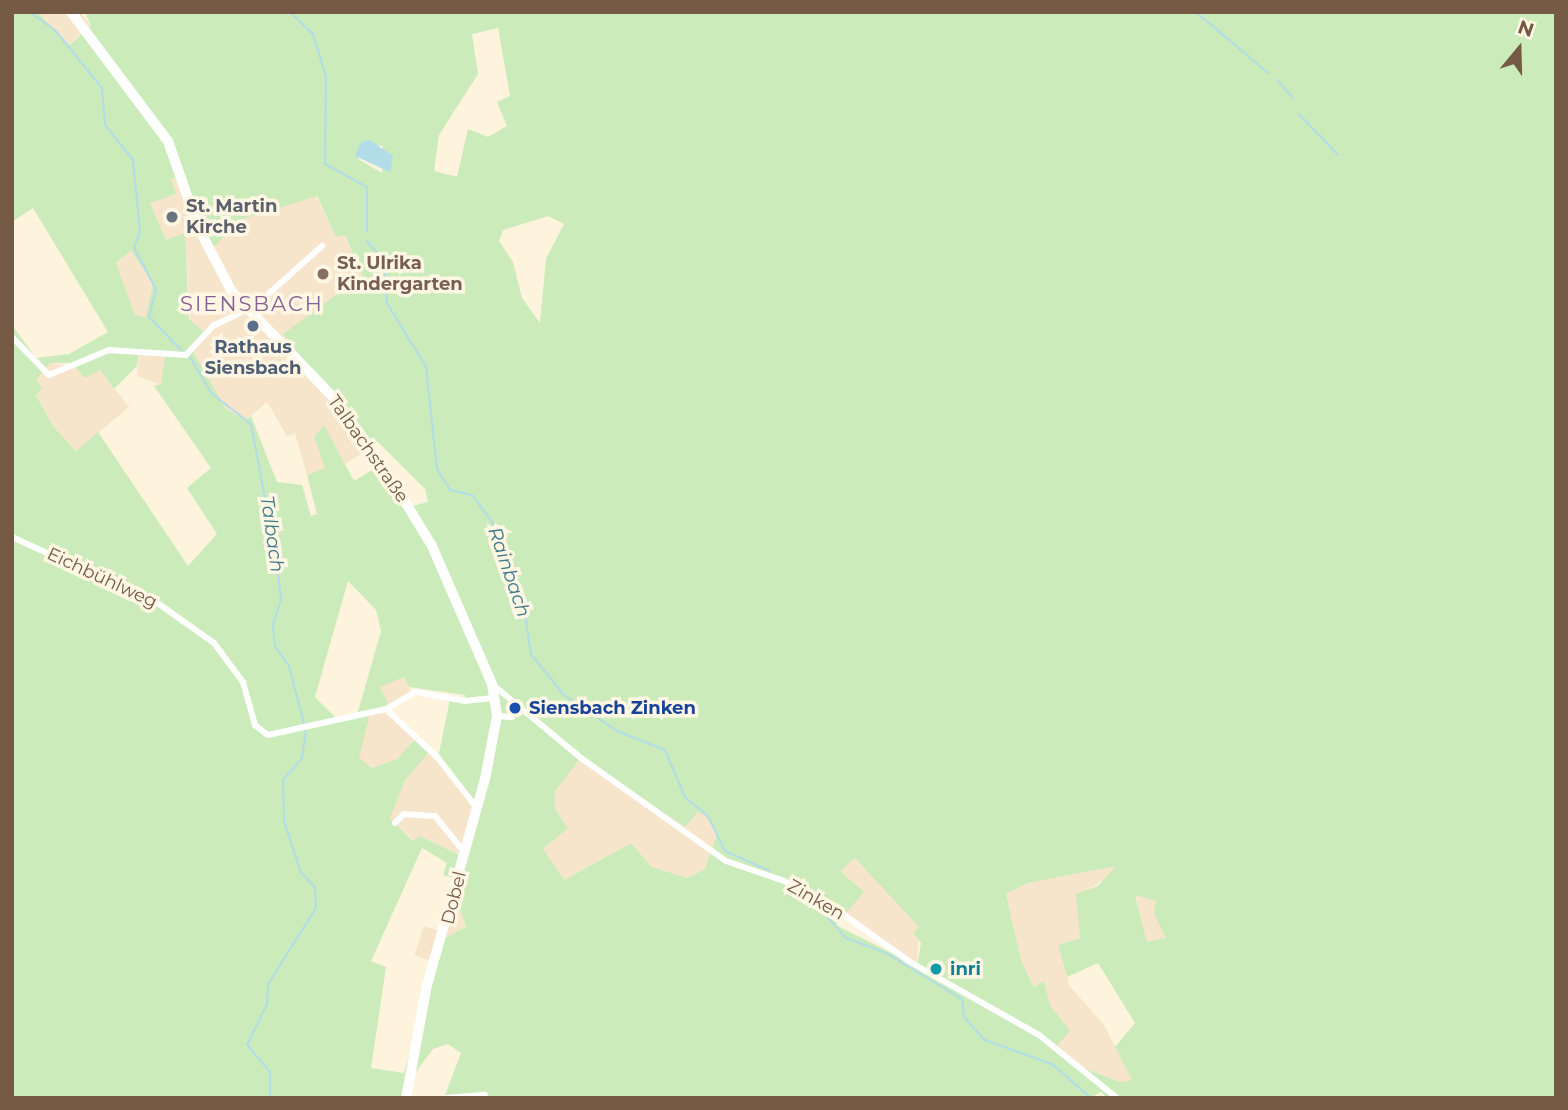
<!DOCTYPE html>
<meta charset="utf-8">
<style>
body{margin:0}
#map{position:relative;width:1568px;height:1110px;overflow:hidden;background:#fef3dd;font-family:Montserrat,sans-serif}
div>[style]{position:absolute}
.residential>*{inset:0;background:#f6e5cb;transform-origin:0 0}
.green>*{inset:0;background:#cbebbb}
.water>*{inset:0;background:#b1dce8}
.stream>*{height:2px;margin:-1px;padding:0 1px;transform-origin:1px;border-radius:1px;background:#b1dce8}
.street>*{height:6px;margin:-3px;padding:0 3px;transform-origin:3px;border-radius:3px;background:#fff}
.secondary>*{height:10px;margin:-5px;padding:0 5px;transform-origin:5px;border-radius:5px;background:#fff}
.dots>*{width:19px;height:19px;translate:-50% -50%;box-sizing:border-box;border:4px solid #fff6e4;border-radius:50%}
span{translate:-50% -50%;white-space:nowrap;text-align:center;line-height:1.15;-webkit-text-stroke:7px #fff6e4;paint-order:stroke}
.worship-label{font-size:18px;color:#5b616d;font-weight:700}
.left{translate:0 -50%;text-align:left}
.education-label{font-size:18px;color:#785e54;font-weight:700}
.service-label{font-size:18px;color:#4e5e75;font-weight:700}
.street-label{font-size:18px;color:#745944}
.transit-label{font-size:18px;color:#164399;font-weight:700}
.culture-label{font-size:18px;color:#0d838f;font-weight:700}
.water-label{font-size:19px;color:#3c788a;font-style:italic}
.quarter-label{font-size:21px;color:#895f98;letter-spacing:2px}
.frame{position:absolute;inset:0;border:14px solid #745944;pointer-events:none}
.north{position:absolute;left:1484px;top:14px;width:70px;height:70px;-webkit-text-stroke:5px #fff6e4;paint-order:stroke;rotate:19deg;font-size:19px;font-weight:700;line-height:28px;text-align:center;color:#745944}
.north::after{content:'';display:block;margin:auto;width:24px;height:32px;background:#745944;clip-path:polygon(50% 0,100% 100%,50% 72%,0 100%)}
</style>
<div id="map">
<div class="residential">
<i style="clip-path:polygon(38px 12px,80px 12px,91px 26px,67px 46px)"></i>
<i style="clip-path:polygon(184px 176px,211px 250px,240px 220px,316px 196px,336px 237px,344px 234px,362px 276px,352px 416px,370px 448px,345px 464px,324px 426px,314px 437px,325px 468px,307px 475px,295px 433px,287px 436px,267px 402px,246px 420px,226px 409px,192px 351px,185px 234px,166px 240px,150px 202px,176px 194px,171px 179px)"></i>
<i style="clip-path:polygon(131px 251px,153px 283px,147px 318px,135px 316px,116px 263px)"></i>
<i style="clip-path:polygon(139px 352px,165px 355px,161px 385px,137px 376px)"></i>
<i style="clip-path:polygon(50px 363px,100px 370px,129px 407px,77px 451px,53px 426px,36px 394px,35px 380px)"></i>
<i style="clip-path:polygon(404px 677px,411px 693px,389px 706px,380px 687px)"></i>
<i style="clip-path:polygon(386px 709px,415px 739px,397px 759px,372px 768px,359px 758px,361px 737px,370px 712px)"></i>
<i style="clip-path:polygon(430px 751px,476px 807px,465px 857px,420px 836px,414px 841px,390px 819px,405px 780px)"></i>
<i style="clip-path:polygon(581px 758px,685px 827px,698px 812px,705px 816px,717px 833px,705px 869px,686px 878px,652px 867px,631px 843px,563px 880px,543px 849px,568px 828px,555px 809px,555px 791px)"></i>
<i style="clip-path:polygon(856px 857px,919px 927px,917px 966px,840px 912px,840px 871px)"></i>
<i style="clip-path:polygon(1116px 866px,1119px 870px,1086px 891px,1080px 938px,1058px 945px,1069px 985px,1104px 1025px,1133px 1081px,1120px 1082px,1074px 1064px,1054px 1048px,1069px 1031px,1050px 1005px,1044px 982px,1035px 988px,1021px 960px,1006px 894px,1028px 883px)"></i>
<i style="clip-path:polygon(1135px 894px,1157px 901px,1166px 938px,1147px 943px)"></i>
<i style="clip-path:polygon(452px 909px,461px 911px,466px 927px,445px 938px)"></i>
<i style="left:424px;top:926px;width:20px;height:31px;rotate:18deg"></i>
</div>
<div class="green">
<i style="clip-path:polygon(evenodd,12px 12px,38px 12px,68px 46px,91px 26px,85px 12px,1556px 12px,1556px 1098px,1107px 1098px,1101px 1092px,1090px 1098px,444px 1098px,461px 1053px,448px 1044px,433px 1049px,406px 1085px,407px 1098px,12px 1098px,12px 325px,36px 358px,69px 354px,108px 332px,33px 208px,12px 222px,12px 12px,498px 28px,510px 96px,497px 102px,507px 126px,488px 137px,468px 129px,457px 177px,434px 171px,439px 135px,478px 74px,472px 34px,498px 28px,12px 12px,361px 142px,383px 146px,382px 173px,358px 159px,361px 142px,12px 12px,184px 176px,211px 250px,240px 220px,317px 196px,336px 237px,345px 235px,362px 276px,283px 334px,373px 447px,378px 442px,425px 489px,428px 502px,409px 507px,382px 464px,354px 481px,324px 425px,314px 437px,325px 468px,307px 475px,317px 514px,311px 516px,302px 485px,277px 482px,251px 416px,246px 420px,226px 409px,193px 352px,204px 332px,189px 319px,185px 233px,166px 240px,150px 203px,176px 194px,171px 179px,184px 176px,12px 12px,548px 216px,564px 224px,546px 259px,540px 323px,522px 298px,513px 262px,499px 241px,503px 230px,548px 216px,12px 12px,131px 251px,153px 283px,146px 318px,135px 315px,116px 263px,131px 251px,12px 12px,139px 352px,165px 355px,161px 384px,154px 386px,211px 468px,187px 488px,217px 534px,188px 566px,98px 432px,76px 451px,53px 426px,36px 395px,42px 388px,36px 380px,50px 363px,72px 363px,85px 378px,100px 370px,114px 389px,137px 366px,139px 352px,12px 12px,348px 581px,376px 610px,381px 631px,357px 715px,337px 719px,315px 697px,348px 581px,12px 12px,404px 677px,409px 687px,465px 695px,465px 701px,450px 699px,438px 758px,476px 807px,464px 857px,420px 836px,413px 841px,390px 819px,405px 780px,430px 751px,415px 739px,397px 759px,372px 768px,359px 758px,370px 713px,389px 706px,380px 687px,404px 677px,12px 12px,581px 758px,685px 827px,698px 812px,705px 816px,717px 833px,705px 869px,687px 878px,652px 867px,631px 843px,564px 880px,543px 849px,568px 828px,555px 809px,555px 791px,581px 758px,12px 12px,422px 848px,447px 863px,443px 875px,457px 879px,404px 1073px,371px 1068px,386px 967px,371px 961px,422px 848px,12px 12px,855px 858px,919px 927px,913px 933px,921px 943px,917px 966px,836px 925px,864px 892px,840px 871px,855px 858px,12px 12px,1116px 866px,1098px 886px,1076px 894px,1080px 938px,1058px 945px,1067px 977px,1098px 963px,1135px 1023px,1115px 1047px,1132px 1080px,1120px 1082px,1074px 1064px,1055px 1048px,1070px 1031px,1050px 1005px,1044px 981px,1034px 987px,1021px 960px,1006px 894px,1028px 883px,1116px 866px,12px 12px,1135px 895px,1156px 901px,1154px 914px,1166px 938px,1147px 942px,1135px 895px,12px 12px,452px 909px,461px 911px,466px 927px,445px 938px,452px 909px)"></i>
</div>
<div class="water">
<i style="clip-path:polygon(370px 140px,393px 156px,390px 172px,355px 156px,361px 142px)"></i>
</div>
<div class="stream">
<i style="left:30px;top:12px;width:31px;rotate:36deg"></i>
<i style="left:55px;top:30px;width:75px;rotate:51deg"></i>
<i style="left:102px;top:88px;width:37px;rotate:85deg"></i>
<i style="left:105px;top:125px;width:45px;rotate:51.3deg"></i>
<i style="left:133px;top:160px;width:72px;rotate:84.4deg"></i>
<i style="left:140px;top:232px;width:17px;rotate:111deg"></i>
<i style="left:134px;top:248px;width:47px;rotate:61.8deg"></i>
<i style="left:156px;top:289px;width:29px;rotate:104deg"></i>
<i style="left:149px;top:317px;width:47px;rotate:45.9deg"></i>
<i style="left:290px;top:12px;width:32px;rotate:44deg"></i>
<i style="left:313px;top:34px;width:45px;rotate:73.2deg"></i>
<i style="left:326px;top:77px;width:87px;rotate:90.7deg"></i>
<i style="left:325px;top:164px;width:48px;rotate:28.7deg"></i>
<i style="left:367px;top:187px;width:45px;rotate:90deg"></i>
<i style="left:1196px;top:12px;width:94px;rotate:40.3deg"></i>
<i style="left:1277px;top:80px;width:25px;rotate:48deg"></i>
<i style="left:1299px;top:114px;width:57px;rotate:46.4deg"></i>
<i style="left:367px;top:241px;width:27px;rotate:51deg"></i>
<i style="left:384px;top:262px;width:41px;rotate:85.8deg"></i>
<i style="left:387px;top:303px;width:75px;rotate:58.6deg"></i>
<i style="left:426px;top:367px;width:103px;rotate:83.8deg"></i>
<i style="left:437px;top:469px;width:25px;rotate:58deg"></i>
<i style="left:450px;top:490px;width:23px;rotate:13deg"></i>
<i style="left:472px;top:495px;width:34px;rotate:53deg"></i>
<i style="left:492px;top:522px;width:86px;rotate:68.8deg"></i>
<i style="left:523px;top:602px;width:53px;rotate:81.3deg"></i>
<i style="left:531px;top:654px;width:53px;rotate:51.2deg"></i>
<i style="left:564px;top:695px;width:64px;rotate:34.2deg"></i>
<i style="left:617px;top:731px;width:52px;rotate:21.6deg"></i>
<i style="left:665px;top:750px;width:51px;rotate:66.9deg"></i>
<i style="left:685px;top:797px;width:30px;rotate:40deg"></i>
<i style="left:708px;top:816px;width:39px;rotate:64deg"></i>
<i style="left:725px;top:851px;width:49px;rotate:24deg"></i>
<i style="left:190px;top:357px;width:42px;rotate:59.7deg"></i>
<i style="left:211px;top:393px;width:51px;rotate:37.8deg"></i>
<i style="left:251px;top:424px;width:134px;rotate:79.3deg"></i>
<i style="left:276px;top:556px;width:44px;rotate:83.5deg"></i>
<i style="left:281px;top:600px;width:25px;rotate:108deg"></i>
<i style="left:273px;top:624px;width:22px;rotate:85deg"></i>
<i style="left:275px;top:646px;width:24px;rotate:55deg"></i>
<i style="left:289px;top:666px;width:60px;rotate:75.5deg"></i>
<i style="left:817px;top:905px;width:44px;rotate:48.7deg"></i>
<i style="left:846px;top:938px;width:43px;rotate:20.6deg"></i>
<i style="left:886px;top:953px;width:89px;rotate:31.2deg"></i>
<i style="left:962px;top:999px;width:18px;rotate:84deg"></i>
<i style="left:964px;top:1017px;width:31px;rotate:48deg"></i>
<i style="left:985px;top:1040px;width:71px;rotate:19.7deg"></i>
<i style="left:1052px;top:1064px;width:52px;rotate:41.1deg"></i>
<i style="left:270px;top:1098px;width:26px;rotate:-90deg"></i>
<i style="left:270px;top:1072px;width:35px;rotate:-130deg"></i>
<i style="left:247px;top:1045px;width:46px;rotate:-64deg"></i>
<i style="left:267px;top:1004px;width:20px;rotate:-87deg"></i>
<i style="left:268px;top:984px;width:90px;rotate:-57.7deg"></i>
<i style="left:316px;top:908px;width:21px;rotate:-93deg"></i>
<i style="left:315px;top:887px;width:20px;rotate:-135deg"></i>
<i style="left:301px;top:873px;width:55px;rotate:-108.1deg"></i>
<i style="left:284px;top:821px;width:41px;rotate:-91.4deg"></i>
<i style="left:283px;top:780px;width:29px;rotate:-49deg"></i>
<i style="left:302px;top:758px;width:28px;rotate:-82deg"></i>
</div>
<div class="street">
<i style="left:12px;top:337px;width:53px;rotate:45.8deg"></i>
<i style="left:49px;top:375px;width:65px;rotate:-22.6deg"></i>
<i style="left:109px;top:350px;width:77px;rotate:3.7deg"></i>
<i style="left:186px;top:355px;width:40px;rotate:-47deg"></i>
<i style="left:213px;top:326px;width:48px;rotate:-26deg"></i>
<i style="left:256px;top:305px;width:89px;rotate:-41.8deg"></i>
<i style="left:12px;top:537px;width:162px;rotate:24.5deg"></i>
<i style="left:159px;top:604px;width:67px;rotate:35.3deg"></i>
<i style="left:214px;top:643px;width:49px;rotate:53.4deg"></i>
<i style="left:243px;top:682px;width:45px;rotate:74.4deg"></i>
<i style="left:255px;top:725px;width:16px;rotate:38deg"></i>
<i style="left:268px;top:735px;width:121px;rotate:-12.4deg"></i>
<i style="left:386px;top:709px;width:34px;rotate:-30deg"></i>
<i style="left:416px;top:692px;width:50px;rotate:10.4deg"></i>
<i style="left:465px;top:701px;width:28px;rotate:-6deg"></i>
<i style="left:492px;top:684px;width:116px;rotate:39.7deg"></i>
<i style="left:581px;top:758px;width:178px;rotate:35.4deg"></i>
<i style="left:726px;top:861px;width:61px;rotate:19deg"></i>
<i style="left:784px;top:881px;width:64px;rotate:29deg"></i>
<i style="left:840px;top:912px;width:86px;rotate:35.5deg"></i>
<i style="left:910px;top:962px;width:148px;rotate:29.5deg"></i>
<i style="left:1039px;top:1035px;width:100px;rotate:38.9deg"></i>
<i style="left:386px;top:709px;width:71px;rotate:43.3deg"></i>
<i style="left:438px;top:758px;width:62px;rotate:52.2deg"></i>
<i style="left:497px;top:716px;width:15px;rotate:4deg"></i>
<i style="left:512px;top:717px;width:15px;rotate:-70deg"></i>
<i style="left:395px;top:823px;width:13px;rotate:-45deg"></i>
<i style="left:404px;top:814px;width:31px;rotate:4deg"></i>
<i style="left:435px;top:816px;width:48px;rotate:51deg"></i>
<i style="left:447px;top:1098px;width:38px;rotate:-5deg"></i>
</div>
<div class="secondary">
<i style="left:71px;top:12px;width:161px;rotate:53.1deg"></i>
<i style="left:168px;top:141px;width:91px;rotate:70.8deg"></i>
<i style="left:198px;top:227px;width:73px;rotate:62.4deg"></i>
<i style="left:232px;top:292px;width:146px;rotate:46.1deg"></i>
<i style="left:333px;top:397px;width:83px;rotate:53.8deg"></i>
<i style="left:382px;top:464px;width:96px;rotate:58.6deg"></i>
<i style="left:432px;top:546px;width:150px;rotate:66.5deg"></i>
<i style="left:492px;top:684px;width:32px;rotate:81deg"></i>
<i style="left:497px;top:716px;width:64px;rotate:100.8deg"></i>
<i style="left:485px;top:779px;width:214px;rotate:105.7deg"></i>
<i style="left:427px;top:985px;width:115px;rotate:100.5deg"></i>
</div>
<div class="dots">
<i style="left:172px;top:217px;background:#6b7280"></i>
<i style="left:323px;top:274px;background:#8d6e63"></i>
<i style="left:253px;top:326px;background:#5c6f8a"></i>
<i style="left:515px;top:708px;background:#1a4fb4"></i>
<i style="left:936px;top:969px;background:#0f9aa8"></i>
</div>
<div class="worship-label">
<span class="left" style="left:186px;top:217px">St. Martin<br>Kirche</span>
</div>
<div class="education-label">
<span class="left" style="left:337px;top:274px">St. Ulrika<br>Kindergarten</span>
</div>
<div class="service-label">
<span style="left:253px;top:358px">Rathaus<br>Siensbach</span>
</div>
<div class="street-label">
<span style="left:368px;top:449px;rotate:55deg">Talbachstraße</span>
<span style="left:102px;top:578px;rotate:25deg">Eichbühlweg</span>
<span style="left:454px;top:898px;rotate:-76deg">Dobel</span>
<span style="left:816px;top:900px;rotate:30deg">Zinken</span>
</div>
<div class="transit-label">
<span class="left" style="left:529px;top:708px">Siensbach Zinken</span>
</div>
<div class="culture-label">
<span class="left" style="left:950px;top:969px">inri</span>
</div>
<div class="water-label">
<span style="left:272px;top:534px;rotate:82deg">Talbach</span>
<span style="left:509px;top:572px;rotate:71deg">Rainbach</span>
</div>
<div class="quarter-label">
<span style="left:252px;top:304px">SIENSBACH</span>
</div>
<div class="frame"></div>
<div class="north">N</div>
</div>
